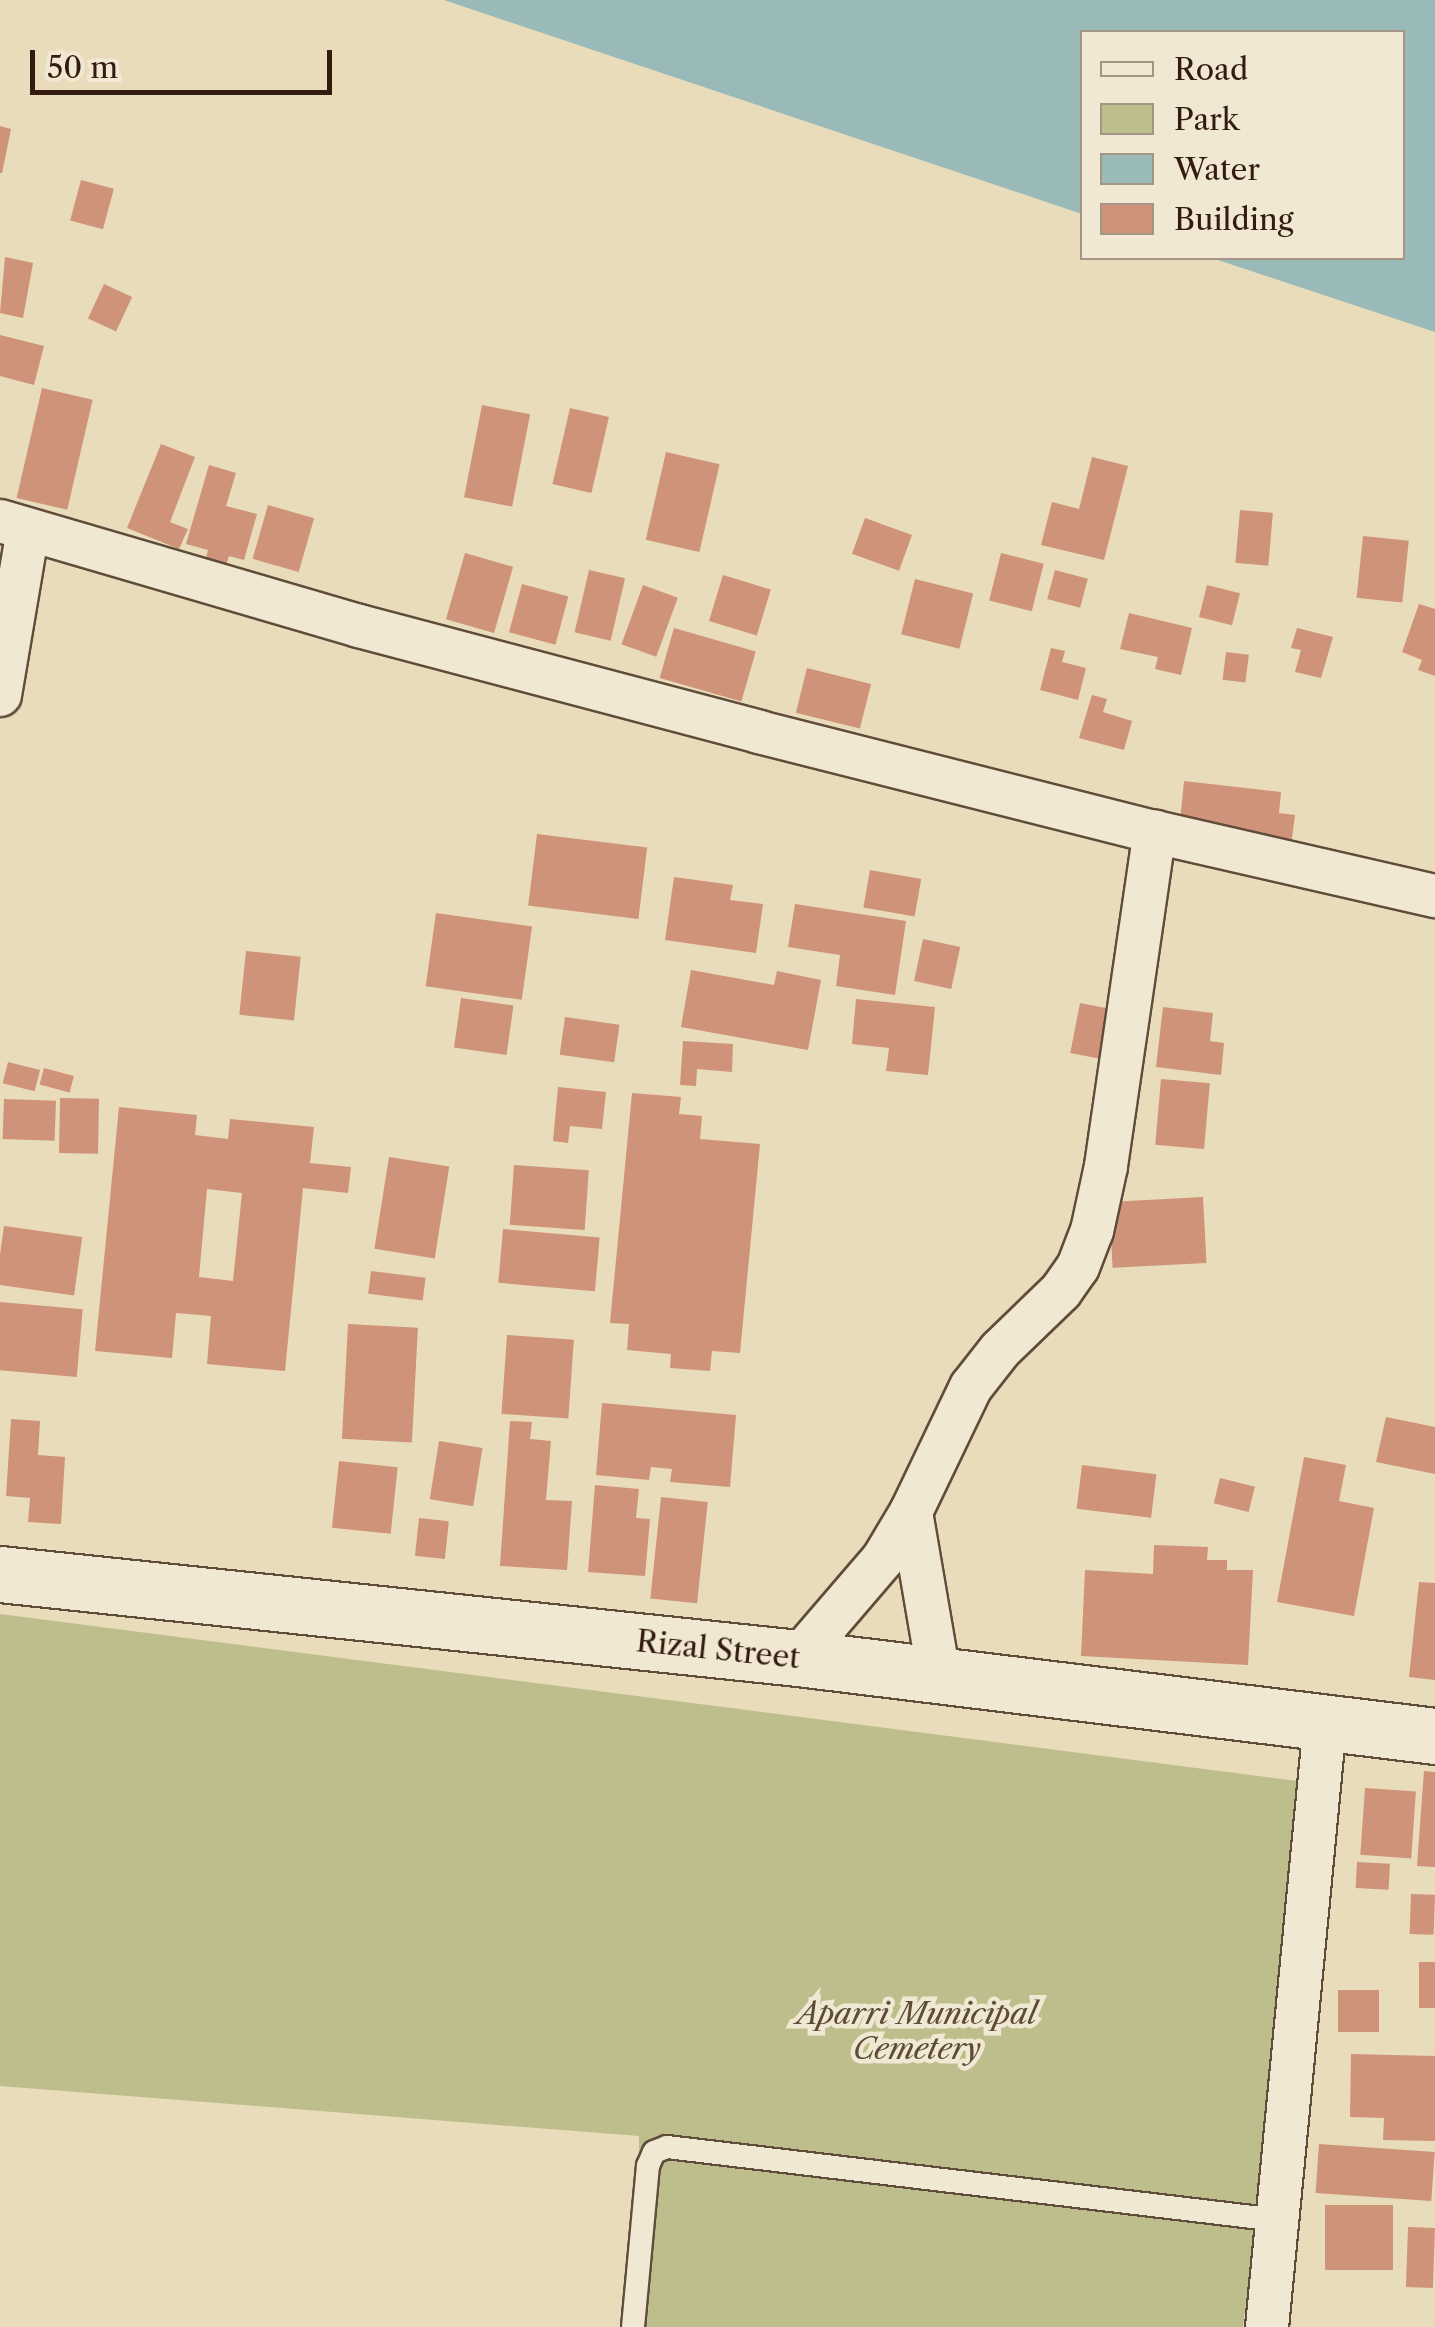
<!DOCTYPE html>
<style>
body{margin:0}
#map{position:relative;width:1435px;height:2327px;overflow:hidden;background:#e8dcbb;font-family:"Libre Caslon Text",serif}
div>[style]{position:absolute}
.green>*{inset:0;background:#bdbe8c}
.water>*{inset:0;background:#99bab8}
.building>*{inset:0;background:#ce9379;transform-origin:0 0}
.roads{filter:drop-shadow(2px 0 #604c3a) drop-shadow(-2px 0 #604c3a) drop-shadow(0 2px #604c3a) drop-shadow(0 -2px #604c3a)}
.lane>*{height:22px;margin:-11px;padding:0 11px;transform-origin:11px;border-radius:11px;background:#f0e8d3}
.street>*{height:42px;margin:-21px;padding:0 21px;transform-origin:21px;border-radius:21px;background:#f0e8d3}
.secondary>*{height:55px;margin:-27.5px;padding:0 27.5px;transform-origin:27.5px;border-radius:27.5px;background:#f0e8d3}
span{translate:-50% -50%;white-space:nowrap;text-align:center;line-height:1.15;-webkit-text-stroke:9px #f0e8d3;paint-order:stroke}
.street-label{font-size:30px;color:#331c0f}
.park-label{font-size:30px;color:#5c4d34;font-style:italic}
.legend{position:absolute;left:1080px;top:30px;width:325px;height:230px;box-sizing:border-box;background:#f0e8d3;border:2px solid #a49685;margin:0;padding:12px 18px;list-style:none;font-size:30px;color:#331c0f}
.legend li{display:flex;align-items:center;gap:20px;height:50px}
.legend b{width:50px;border:2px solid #a49685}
.scale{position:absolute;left:30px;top:50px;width:302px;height:45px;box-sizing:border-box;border:5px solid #331c0f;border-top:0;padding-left:12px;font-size:30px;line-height:35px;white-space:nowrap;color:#331c0f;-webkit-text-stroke:8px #f0e8d3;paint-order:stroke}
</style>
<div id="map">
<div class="green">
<i style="clip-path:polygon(0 1614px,1313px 1783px,1243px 2327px,638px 2327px,639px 2136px,0 2086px)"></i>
</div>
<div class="water">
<i style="clip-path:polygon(444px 0,1435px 0,1435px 332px,1212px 258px,1402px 258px,1402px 32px,1082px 32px,1082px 214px)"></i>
</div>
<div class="building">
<i style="clip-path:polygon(0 126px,11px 129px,2px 173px,0 173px)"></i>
<i style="left:81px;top:180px;width:34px;height:42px;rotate:15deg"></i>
<i style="clip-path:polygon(5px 257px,33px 263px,23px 318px,0 313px)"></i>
<i style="left:104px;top:284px;width:31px;height:38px;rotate:25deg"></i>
<i style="clip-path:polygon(0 335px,44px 346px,34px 385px,0 376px)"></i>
<i style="left:42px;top:388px;width:52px;height:113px;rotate:13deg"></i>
<i style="left:482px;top:405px;width:49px;height:94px;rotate:11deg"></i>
<i style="left:570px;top:408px;width:40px;height:78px;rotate:13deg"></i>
<i style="clip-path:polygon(161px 444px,195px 457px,170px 522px,188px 529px,179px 549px,127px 528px)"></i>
<i style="left:666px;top:452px;width:55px;height:90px;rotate:13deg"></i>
<i style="clip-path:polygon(1092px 457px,1128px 466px,1104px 560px,1041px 545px,1052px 502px,1079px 509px)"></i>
<i style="clip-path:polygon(209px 465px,236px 473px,226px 506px,257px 514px,244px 560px,229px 556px,225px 568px,205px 562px,208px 550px,186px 544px)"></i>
<i style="left:268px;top:505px;width:48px;height:56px;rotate:16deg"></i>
<i style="left:1240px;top:510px;width:33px;height:53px;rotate:5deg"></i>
<i style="left:865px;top:518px;width:50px;height:38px;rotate:20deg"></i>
<i style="left:1363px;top:536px;width:46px;height:62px;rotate:6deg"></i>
<i style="left:465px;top:553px;width:50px;height:69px;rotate:16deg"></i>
<i style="left:1001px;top:553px;width:44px;height:49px;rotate:14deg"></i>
<i style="left:589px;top:570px;width:37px;height:64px;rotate:13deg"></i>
<i style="left:1055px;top:570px;width:34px;height:30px;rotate:15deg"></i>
<i style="left:723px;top:575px;width:50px;height:48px;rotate:17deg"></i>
<i style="left:915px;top:579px;width:60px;height:57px;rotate:14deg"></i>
<i style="left:522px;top:584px;width:48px;height:50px;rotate:15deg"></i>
<i style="left:643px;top:585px;width:37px;height:63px;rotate:20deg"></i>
<i style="left:1207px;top:585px;width:34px;height:33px;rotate:14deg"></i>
<i style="clip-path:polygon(1419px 604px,1435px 609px,1435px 676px,1418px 670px,1422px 660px,1402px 652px)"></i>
<i style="clip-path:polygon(1129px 613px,1192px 628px,1181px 675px,1155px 669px,1158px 657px,1120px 649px)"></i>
<i style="left:674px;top:628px;width:85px;height:52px;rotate:16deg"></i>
<i style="clip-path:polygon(1297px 628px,1333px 637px,1321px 678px,1295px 672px,1301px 650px,1291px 648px)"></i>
<i style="clip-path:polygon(1051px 648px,1065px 651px,1062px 662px,1086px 668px,1078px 700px,1040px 690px)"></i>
<i style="left:1226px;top:652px;width:23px;height:28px;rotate:7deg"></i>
<i style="left:807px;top:668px;width:66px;height:46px;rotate:14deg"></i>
<i style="clip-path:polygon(1092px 695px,1107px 699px,1103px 712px,1132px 721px,1124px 750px,1079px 738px)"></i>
<i style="clip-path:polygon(1184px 781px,1281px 792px,1279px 813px,1295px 815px,1291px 845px,1179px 832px)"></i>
<i style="left:537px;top:834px;width:111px;height:72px;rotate:7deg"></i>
<i style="left:870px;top:870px;width:52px;height:38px;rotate:10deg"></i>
<i style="clip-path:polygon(674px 877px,733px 885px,730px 900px,763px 904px,756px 953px,665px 940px)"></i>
<i style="clip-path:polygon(795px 904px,906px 921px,895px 995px,836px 986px,840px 955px,788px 947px)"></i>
<i style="left:436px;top:913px;width:97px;height:74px;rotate:8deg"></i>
<i style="left:923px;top:939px;width:38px;height:43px;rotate:12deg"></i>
<i style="left:246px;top:951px;width:55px;height:64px;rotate:6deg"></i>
<i style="clip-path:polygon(691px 970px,774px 985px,777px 971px,821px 980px,808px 1050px,681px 1027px)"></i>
<i style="left:461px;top:998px;width:53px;height:50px;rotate:8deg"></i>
<i style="clip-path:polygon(856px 999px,935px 1007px,928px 1075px,886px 1071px,889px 1048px,852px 1044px)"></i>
<i style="left:1080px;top:1003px;width:33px;height:51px;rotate:11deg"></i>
<i style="clip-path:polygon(1163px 1007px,1213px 1013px,1210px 1041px,1224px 1043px,1221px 1075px,1156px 1067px)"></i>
<i style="left:565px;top:1017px;width:55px;height:38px;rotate:8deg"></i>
<i style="clip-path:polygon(683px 1041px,733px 1044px,732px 1072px,697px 1069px,696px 1086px,680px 1085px)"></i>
<i style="left:8px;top:1062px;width:33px;height:22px;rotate:14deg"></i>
<i style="left:44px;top:1068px;width:31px;height:17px;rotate:15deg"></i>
<i style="left:1161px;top:1079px;width:49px;height:66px;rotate:5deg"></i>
<i style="clip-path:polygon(558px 1087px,606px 1092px,602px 1129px,570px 1126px,568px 1143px,553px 1141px)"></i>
<i style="clip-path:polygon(632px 1093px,681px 1097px,679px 1114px,702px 1116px,700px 1139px,760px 1144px,740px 1353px,712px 1351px,710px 1371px,670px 1368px,671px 1354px,627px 1350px,629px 1324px,610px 1323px)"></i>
<i style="left:60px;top:1098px;width:39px;height:55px;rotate:1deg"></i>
<i style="left:4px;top:1099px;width:52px;height:40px;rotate:2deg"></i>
<i style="clip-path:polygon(evenodd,119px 1107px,197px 1115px,195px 1135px,228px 1139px,230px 1119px,314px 1127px,310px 1163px,351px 1167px,348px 1193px,303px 1188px,285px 1371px,207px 1364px,211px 1316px,176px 1313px,172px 1358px,95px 1351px,119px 1107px,207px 1189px,242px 1193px,233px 1281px,199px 1277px,207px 1189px)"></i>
<i style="left:389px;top:1157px;width:61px;height:93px;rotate:9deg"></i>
<i style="left:514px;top:1165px;width:75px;height:60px;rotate:4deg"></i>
<i style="left:1203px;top:1197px;width:66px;height:94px;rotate:87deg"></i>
<i style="left:4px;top:1226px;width:79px;height:59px;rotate:8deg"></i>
<i style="left:503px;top:1229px;width:97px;height:54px;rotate:5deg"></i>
<i style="left:371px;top:1271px;width:55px;height:23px;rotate:7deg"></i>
<i style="left:0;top:1302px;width:83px;height:68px;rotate:5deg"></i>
<i style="left:348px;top:1324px;width:70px;height:115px;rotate:3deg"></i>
<i style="left:507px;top:1335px;width:67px;height:79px;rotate:4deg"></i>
<i style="clip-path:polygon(602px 1403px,736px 1415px,730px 1487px,670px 1482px,672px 1469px,651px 1467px,649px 1480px,596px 1475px)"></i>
<i style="clip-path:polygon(1386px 1417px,1435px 1427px,1435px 1474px,1376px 1462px)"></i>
<i style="clip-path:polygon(11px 1419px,40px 1421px,38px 1455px,65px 1457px,61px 1524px,28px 1522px,30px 1498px,6px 1496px)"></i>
<i style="clip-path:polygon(510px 1421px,532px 1422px,530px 1439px,551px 1441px,546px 1500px,572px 1501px,567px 1570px,500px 1566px)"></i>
<i style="left:439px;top:1441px;width:44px;height:59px;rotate:9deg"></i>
<i style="clip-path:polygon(1304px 1457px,1346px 1465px,1339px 1501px,1374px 1508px,1354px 1616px,1277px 1602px)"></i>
<i style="left:339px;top:1461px;width:59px;height:67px;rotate:6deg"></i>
<i style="left:1082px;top:1465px;width:75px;height:44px;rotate:7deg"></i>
<i style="left:1220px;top:1478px;width:36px;height:26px;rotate:14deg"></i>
<i style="clip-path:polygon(595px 1485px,639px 1489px,636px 1518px,650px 1519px,645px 1576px,588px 1572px)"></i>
<i style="left:661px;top:1497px;width:47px;height:102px;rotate:6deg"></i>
<i style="left:419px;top:1518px;width:30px;height:38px;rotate:6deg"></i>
<i style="clip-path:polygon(1154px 1545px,1208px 1547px,1207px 1560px,1227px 1560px,1227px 1570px,1253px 1570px,1248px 1665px,1081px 1656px,1085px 1570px,1153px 1574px)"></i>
<i style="clip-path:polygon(1419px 1582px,1435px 1583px,1435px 1680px,1409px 1677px)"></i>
<i style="clip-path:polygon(1424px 1771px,1435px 1772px,1435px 1867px,1417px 1866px)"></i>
<i style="left:1365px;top:1788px;width:51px;height:67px;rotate:4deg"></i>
<i style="left:1357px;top:1862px;width:33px;height:26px;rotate:3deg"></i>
<i style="left:1411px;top:1894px;width:24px;height:40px;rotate:2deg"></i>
<i style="left:1419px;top:1962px;width:16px;height:46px"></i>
<i style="left:1338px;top:1990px;width:41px;height:42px"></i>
<i style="clip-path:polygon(1351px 2054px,1435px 2056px,1435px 2141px,1383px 2140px,1384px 2118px,1350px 2117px)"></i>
<i style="left:1319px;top:2144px;width:116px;height:49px;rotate:4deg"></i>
<i style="left:1325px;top:2205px;width:68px;height:65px"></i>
<i style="left:1408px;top:2227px;width:27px;height:60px;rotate:2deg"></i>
</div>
<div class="roads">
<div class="lane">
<i style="left:633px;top:2327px;width:162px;rotate:-84.7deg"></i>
<i style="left:648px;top:2166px;width:15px;rotate:-67deg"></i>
<i style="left:654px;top:2152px;width:14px;rotate:-21deg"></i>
<i style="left:667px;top:2147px;width:614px;rotate:6.82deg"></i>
</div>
<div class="street">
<i style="left:0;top:521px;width:374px;rotate:16.3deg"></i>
<i style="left:359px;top:626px;width:414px;rotate:14.8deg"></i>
<i style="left:759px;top:732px;width:408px;rotate:14.2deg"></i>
<i style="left:1155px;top:832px;width:287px;rotate:12.9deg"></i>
<i style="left:0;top:695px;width:167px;rotate:-80.4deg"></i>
<i style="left:911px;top:1512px;width:166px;rotate:80.3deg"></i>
<i style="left:798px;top:1658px;width:130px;rotate:-49.4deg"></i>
<i style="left:883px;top:1559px;width:55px;rotate:-59.2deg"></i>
<i style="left:911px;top:1512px;width:139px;rotate:-64.4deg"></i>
<i style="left:971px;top:1387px;width:47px;rotate:-51.9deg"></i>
<i style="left:1000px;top:1350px;width:85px;rotate:-44deg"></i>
<i style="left:1061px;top:1291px;width:29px;rotate:-55deg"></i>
<i style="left:1078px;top:1267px;width:39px;rotate:-69deg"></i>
<i style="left:1092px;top:1231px;width:66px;rotate:-77.8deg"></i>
<i style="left:1106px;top:1166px;width:338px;rotate:-81.7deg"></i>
<i style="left:1267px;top:2327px;width:606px;rotate:-84.51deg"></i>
</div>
<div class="secondary">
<i style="left:0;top:1574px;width:802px;rotate:6.01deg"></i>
<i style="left:798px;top:1658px;width:642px;rotate:6.98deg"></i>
</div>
</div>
<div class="street-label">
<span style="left:718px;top:1650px;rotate:6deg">Rizal Street</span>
</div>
<div class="park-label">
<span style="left:917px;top:2031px">Aparri Municipal<br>Cemetery</span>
</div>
<ul class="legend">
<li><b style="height:12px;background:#f0e8d3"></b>Road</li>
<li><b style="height:28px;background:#bdbe8c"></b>Park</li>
<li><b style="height:28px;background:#99bab8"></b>Water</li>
<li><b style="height:28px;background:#ce9379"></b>Building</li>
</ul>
<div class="scale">50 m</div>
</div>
